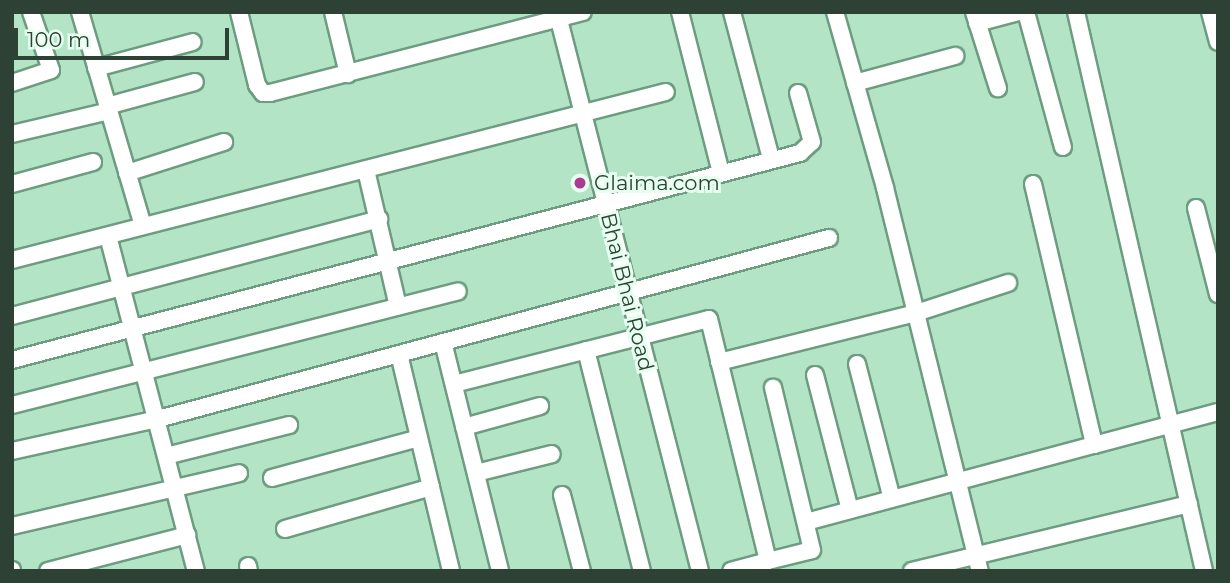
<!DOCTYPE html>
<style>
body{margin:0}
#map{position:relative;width:1230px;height:583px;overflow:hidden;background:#b3e4c6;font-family:Montserrat,sans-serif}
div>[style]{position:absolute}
.roads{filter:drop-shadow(2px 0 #6d9c80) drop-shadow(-2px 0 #6d9c80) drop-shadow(0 2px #6d9c80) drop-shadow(0 -2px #6d9c80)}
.minor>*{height:16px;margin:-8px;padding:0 8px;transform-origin:8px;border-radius:8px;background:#fff}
.dots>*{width:19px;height:19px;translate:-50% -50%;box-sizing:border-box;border:4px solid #e6feef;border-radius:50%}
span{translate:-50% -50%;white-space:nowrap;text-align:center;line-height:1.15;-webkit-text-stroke:6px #e6feef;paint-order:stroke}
.poi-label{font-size:21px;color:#2d4135}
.left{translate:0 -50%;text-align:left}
.street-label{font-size:21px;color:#2d4135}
.frame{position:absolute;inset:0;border:14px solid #2d4135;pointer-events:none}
.scale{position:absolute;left:14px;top:28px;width:215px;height:32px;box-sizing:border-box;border:4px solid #2d4135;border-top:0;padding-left:9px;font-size:21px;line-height:24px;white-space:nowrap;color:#2d4135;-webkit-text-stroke:5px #e6feef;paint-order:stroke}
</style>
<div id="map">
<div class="roads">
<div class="minor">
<i style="left:80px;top:12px;width:223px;rotate:73.6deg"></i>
<i style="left:239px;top:12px;width:75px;rotate:76.1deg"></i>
<i style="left:257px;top:85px;width:10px;rotate:53deg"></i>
<i style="left:263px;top:93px;width:7px"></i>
<i style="left:270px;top:93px;width:323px;rotate:-14.5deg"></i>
<i style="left:333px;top:12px;width:64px;rotate:76.4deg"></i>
<i style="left:557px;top:12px;width:577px;rotate:75.65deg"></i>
<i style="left:680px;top:12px;width:166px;rotate:75.7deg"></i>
<i style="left:732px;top:12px;width:152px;rotate:75.1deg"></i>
<i style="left:835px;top:12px;width:183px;rotate:74.1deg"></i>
<i style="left:885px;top:188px;width:395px;rotate:76.1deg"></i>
<i style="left:974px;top:12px;width:80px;rotate:72.5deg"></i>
<i style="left:1026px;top:12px;width:140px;rotate:74.7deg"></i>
<i style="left:1076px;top:12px;width:573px;rotate:77.1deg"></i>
<i style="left:1210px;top:12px;width:31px;rotate:75deg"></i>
<i style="left:977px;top:23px;width:43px;rotate:-14.7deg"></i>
<i style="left:96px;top:68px;width:100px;rotate:-15deg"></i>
<i style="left:12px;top:83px;width:41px;rotate:-18.4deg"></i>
<i style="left:51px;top:70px;width:61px;rotate:-109deg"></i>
<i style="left:855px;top:83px;width:104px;rotate:-15.1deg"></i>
<i style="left:107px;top:106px;width:91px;rotate:-15.3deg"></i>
<i style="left:12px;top:134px;width:100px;rotate:-13.3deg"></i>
<i style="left:366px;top:170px;width:140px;rotate:76.8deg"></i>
<i style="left:127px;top:173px;width:102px;rotate:-17.7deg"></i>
<i style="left:12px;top:184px;width:84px;rotate:-15.2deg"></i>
<i style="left:1033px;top:184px;width:268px;rotate:76.8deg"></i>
<i style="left:1094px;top:445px;width:128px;rotate:-14.9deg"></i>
<i style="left:1196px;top:208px;width:89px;rotate:75.7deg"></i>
<i style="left:108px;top:236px;width:346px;rotate:75.3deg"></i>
<i style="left:12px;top:260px;width:675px;rotate:-14.41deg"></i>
<i style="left:12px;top:316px;width:380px;rotate:-14.8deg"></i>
<i style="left:443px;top:342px;width:236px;rotate:76deg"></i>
<i style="left:586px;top:350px;width:228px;rotate:75.8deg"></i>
<i style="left:399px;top:354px;width:223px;rotate:76.5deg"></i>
<i style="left:12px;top:360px;width:815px;rotate:-14.72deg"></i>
<i style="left:800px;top:153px;width:16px;rotate:-43deg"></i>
<i style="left:812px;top:142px;width:51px;rotate:-105.9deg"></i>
<i style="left:719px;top:362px;width:203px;rotate:-14deg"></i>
<i style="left:916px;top:313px;width:97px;rotate:-18.1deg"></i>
<i style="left:857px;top:364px;width:139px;rotate:75.5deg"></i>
<i style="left:815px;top:375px;width:139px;rotate:75.5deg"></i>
<i style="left:454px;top:384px;width:263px;rotate:-14.3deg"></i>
<i style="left:709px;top:319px;width:249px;rotate:76.3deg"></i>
<i style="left:768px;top:561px;width:38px;rotate:165deg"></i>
<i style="left:12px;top:405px;width:460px;rotate:-14.3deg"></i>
<i style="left:464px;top:427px;width:79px;rotate:-15.4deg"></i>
<i style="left:12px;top:451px;width:149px;rotate:-12.4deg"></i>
<i style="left:158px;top:419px;width:695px;rotate:-15.1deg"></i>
<i style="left:166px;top:456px;width:127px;rotate:-14.1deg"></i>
<i style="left:476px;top:473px;width:78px;rotate:-14deg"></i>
<i style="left:272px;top:478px;width:152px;rotate:-15.2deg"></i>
<i style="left:562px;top:495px;width:79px;rotate:75.3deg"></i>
<i style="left:806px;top:522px;width:298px;rotate:-15deg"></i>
<i style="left:12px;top:526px;width:233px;rotate:-13.1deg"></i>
<i style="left:285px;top:529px;width:152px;rotate:-16deg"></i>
<i style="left:768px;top:561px;width:45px;rotate:-14deg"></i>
<i style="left:812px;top:550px;width:167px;rotate:-103.5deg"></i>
<i style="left:248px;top:566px;width:5px;rotate:79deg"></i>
<i style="left:12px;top:570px;width:1px;rotate:90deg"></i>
<i style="left:48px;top:571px;width:144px;rotate:-14.5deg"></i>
<i style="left:912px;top:571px;width:285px;rotate:-13.6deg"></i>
</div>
</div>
<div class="dots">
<i style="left:580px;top:183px;background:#ac3993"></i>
</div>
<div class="poi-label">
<span class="left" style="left:594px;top:183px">Glaima.com</span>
</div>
<div class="street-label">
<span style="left:627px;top:292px;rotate:76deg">Bhai Bhai Road</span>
</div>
<div class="frame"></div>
<div class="scale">100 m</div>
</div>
